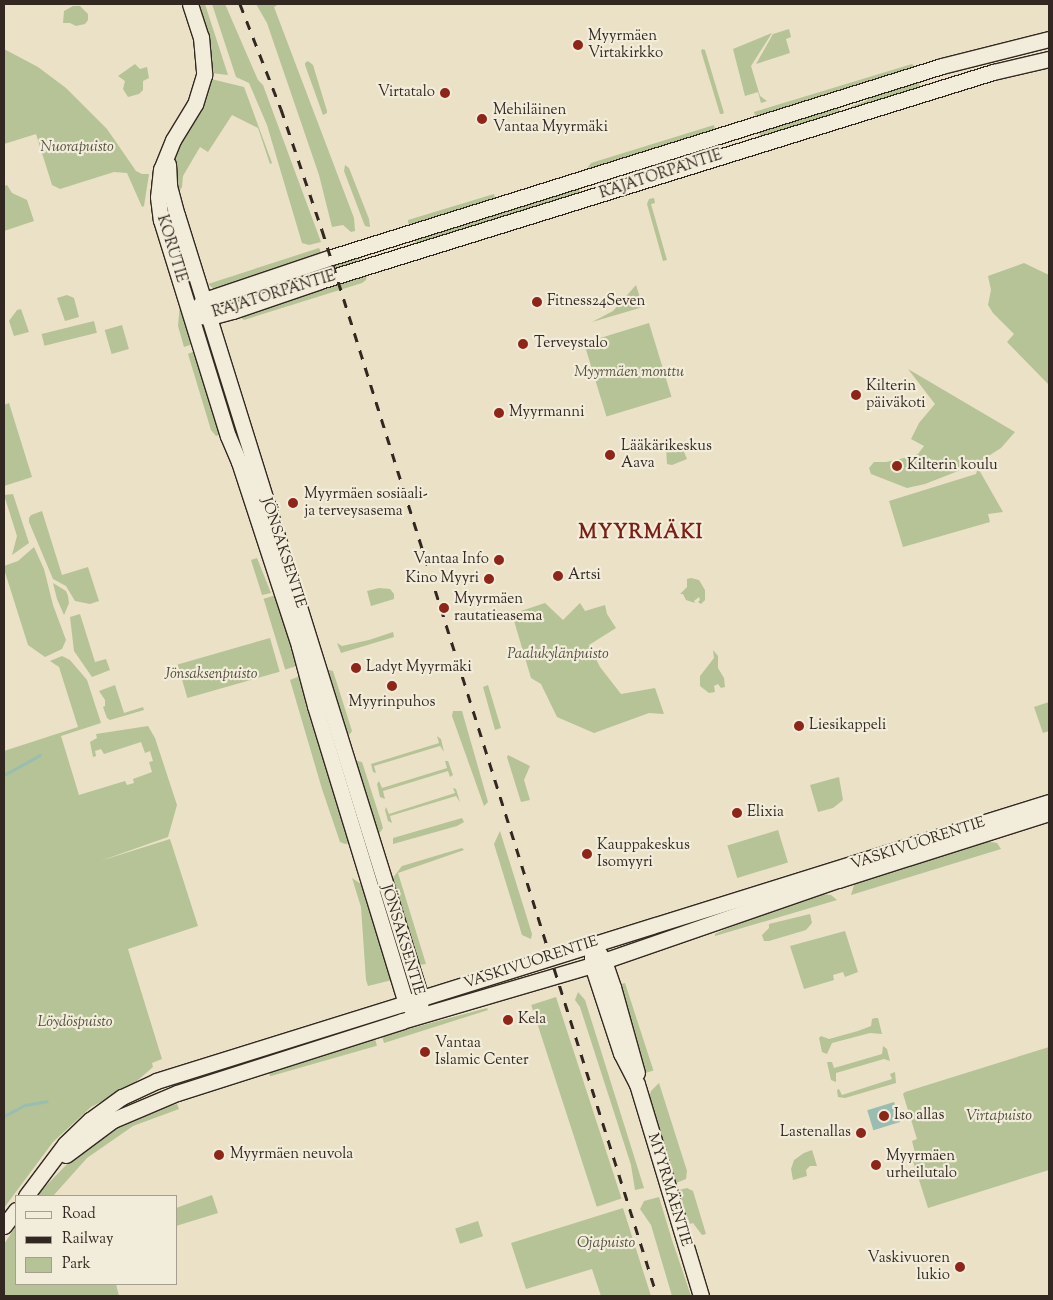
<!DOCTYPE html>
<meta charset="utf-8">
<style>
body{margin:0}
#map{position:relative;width:1053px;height:1300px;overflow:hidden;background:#ebe1c6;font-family:"Sorts Mill Goudy",serif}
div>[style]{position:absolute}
.green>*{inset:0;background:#b5c397;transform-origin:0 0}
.water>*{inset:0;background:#99beb1;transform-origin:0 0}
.stream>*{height:3px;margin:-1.5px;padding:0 1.5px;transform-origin:1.5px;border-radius:1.5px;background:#99beb1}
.roads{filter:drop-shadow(1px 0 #332821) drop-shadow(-1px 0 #332821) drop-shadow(0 1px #332821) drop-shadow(0 -1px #332821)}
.secondary>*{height:15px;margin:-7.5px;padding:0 7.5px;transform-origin:7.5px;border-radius:7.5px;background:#f2ecda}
.rail>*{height:3px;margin-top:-1.5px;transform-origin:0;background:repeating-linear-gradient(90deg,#332821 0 9px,transparent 0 18px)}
.dots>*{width:14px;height:14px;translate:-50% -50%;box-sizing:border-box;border:2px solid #f2ecda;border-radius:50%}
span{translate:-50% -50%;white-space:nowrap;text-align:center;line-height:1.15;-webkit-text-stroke:4.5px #f2ecda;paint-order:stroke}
.poi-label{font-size:15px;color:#332821}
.left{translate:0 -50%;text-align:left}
.right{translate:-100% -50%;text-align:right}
.park-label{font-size:15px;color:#544f3e;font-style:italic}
.street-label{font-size:15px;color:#332821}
.district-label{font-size:20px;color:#7a1f14;font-weight:700;letter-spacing:1px}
.frame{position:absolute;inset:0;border:5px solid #332821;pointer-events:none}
.legend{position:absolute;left:15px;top:1195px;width:162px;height:90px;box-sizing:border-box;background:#f2ecda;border:1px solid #a69e90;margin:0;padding:6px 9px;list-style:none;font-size:15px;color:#332821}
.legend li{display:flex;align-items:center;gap:10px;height:25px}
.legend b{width:25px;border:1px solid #a69e90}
</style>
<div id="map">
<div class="green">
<i style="clip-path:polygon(196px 4px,205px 4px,228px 75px,211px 73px,210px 52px,205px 26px)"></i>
<i style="clip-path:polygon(212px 4px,225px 4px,258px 80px,263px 85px,321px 242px,309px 245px,302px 243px,267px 125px,249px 83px,236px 77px)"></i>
<i style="clip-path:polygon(256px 4px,279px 4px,274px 7px,354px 218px,355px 231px,351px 232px,343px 225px,332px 227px,319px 175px,267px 23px)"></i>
<i style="clip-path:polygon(73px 6px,80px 6px,88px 14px,88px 20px,85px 24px,76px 26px,70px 23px,63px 23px,64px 11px)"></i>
<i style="clip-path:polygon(789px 29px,791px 37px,786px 39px,790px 53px,756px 64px,773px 34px)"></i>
<i style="clip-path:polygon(772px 33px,751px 66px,760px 96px,767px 101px,761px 103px,758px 92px,745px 96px,733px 49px)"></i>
<i style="clip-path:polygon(4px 49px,38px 67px,66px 88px,107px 129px,136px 171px,142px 174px,149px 174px,144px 206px,142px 207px,127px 173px,114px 172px,60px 189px,52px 185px,36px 134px,4px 144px)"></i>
<i style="clip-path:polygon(702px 49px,705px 50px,724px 113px,722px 114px,720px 114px,701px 51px)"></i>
<i style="clip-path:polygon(308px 61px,313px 65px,327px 111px,327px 113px,323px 115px,305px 65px,305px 63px)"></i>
<i style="clip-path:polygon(135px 64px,140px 69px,147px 67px,149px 78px,143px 81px,143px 90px,139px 94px,128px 97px,123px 89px,125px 81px,118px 76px)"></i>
<i style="clip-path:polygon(912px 64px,916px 68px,756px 118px,754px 112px)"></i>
<i style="clip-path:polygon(211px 79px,244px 87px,272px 163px,270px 164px,258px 128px,232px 115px,208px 152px,200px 147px,183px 176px,182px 187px,179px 192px,176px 192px,172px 162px,207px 80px)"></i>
<i style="clip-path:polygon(918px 79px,920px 87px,852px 108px,852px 106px,866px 101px,874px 93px)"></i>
<i style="clip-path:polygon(834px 106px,840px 110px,839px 114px,761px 138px,758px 130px)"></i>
<i style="clip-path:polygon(714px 125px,715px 130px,590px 171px,588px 167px,591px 163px)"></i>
<i style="clip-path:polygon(345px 165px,349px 168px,369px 219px,370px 227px,365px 226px,363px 221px,344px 171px)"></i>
<i style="clip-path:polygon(7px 185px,12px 193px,27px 200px,34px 221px,4px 231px,4px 186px)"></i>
<i style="left:578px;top:186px;width:9px;height:172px;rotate:72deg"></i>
<i style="clip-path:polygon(494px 194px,495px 198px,474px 208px,410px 227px,408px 222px,408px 220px)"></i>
<i style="clip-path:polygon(654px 198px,655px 203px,651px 204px,667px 260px,663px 261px,647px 204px,649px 199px)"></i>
<i style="clip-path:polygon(319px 248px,322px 255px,214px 289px,208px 284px)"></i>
<i style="clip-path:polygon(359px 255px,361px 259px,357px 261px,235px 304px,234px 299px)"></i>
<i style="clip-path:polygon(1024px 263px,1049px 275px,1049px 385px,1007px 342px,1014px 334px,993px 313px,988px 305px,991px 290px,988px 276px)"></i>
<i style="clip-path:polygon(367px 275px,366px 280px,362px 283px,244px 320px,239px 316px)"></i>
<i style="clip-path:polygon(636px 285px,643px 307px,592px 322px,613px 311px)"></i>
<i style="clip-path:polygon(67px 295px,74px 298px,79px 317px,65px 321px,57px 298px)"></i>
<i style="clip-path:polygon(180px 303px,193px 344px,184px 347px,178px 326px)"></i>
<i style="clip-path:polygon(21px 309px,29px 332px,14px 336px,9px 321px,17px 310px)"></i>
<i style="left:94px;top:321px;width:12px;height:54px;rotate:76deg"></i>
<i style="left:649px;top:323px;width:77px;height:68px;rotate:73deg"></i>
<i style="left:122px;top:325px;width:25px;height:18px;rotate:74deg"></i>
<i style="clip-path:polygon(197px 350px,221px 434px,216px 436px,211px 430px,188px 354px)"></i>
<i style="clip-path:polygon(908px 369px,1015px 432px,1001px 448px,976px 464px,925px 484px,907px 488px,871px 474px,869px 468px,874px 462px,886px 462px,913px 456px,918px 454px,924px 446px,911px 439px,919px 423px,935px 404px)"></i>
<i style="clip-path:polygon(9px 403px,32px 477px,4px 486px,4px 405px)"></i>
<i style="clip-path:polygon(680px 443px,687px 459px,672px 465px,667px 464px,666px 447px)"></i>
<i style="clip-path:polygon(978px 468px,1003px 512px,988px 514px,990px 522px,903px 547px,889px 501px,976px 474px)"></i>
<i style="clip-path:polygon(13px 494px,29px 543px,12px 555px,17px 536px,4px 495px)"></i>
<i style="clip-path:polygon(42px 511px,62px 575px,88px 567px,99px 601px,90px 604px,75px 601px,66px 586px,53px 579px,29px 522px,29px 518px,31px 515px)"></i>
<i style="clip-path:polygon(34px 547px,44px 569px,53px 605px,66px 640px,62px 649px,45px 657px,28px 645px,4px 569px,4px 566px,18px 561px)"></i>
<i style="clip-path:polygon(257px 558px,271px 593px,262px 595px,251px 560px)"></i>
<i style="clip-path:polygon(691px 578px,699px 580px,705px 590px,705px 600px,701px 604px,698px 602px,700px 600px,699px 597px,694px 601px,695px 603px,686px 600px,683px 594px,680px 594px,687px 587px,687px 579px)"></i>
<i style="clip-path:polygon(53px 583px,66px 591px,68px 596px,69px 603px,64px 615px,57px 599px)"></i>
<i style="clip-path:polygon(379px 588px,390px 589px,394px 594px,394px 599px,371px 606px,367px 591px)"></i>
<i style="left:276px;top:595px;width:74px;height:13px;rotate:73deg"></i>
<i style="clip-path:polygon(545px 603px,563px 620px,580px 603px,585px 611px,605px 605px,607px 614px,616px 628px,589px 645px,600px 667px,621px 694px,655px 688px,664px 714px,649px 713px,594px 733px,557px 717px,541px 684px,531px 678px,512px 614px)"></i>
<i style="clip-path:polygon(80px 614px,95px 662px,106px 659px,110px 670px,92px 677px,74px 651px,70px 617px)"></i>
<i style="clip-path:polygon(393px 632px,394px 637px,341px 653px,337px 643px,342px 646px,369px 640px)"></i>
<i style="left:270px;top:638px;width:35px;height:96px;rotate:74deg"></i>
<i style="clip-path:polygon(713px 650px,718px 656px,718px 668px,724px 678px,725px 687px,721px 688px,718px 684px,714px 686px,715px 692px,709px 693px,700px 686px,700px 676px,714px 658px)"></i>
<i style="clip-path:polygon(62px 656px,70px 660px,87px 680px,101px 723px,61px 736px,79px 795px,125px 781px,127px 785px,134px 783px,133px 779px,152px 772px,149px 762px,153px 761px,150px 751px,145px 753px,141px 742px,104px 754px,101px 749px,95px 751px,96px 756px,93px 757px,90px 742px,97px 738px,96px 734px,148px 726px,155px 738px,177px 805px,168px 837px,100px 861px,170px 839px,198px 926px,128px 949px,162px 1059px,152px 1063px,153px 1067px,131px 1086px,91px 1107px,53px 1142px,4px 1208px,4px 751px,78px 727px,59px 667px,50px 661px)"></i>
<i style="clip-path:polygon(326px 669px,333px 671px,352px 731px,350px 734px,346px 735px)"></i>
<i style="clip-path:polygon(300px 676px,306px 706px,350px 843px,345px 844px,340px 842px,322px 789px,290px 680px)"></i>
<i style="clip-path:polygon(115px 685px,124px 713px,143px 707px,144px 710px,110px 720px,107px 718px,103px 707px,105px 706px,105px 700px,99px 691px)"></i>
<i style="clip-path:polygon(488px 685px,501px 728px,495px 730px,483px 687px)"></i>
<i style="clip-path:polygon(1049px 702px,1049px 731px,1043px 733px,1034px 707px)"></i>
<i style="clip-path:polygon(453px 711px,462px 711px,488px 802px,484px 806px,452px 716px)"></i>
<i style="clip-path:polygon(437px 736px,441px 739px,444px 752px,440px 746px,374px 766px,376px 773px,373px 772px,371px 764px,439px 743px)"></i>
<i style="clip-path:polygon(508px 755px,530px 766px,524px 780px,530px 800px,521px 802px,507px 757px)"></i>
<i style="clip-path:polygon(357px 761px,362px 762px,380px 818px,383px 828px,379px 834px,355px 762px)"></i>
<i style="clip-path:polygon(445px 761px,448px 761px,453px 775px,450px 777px,448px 771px,383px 791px,385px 799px,380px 797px,377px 784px,379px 781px,382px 788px,447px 768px)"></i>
<i style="clip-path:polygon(839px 777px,843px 800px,833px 808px,818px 812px,810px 785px)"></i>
<i style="clip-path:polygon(453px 788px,456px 789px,460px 802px,456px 796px,390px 816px,392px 823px,388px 821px,385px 810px,386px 807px,389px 814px,455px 793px)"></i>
<i style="clip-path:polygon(462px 818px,464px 822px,457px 826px,393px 844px,393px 838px)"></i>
<i style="left:778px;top:830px;width:34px;height:53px;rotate:73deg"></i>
<i style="clip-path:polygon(500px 831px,532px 934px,531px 939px,522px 935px,494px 844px)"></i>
<i style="clip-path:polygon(985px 841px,997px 843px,1001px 849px,851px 895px,854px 885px,861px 880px)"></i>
<i style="clip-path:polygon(462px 848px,464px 850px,398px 873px,426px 964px,420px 965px,392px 879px,402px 866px)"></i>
<i style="clip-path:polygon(352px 878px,364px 886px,392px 980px,368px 986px,366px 980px,361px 907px)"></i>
<i style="clip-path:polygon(822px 894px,831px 895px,837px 900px,715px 936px,715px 934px,728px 928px)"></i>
<i style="clip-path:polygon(810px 914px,812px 923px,806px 930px,769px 941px,764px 941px,762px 935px,769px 928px,769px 924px)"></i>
<i style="clip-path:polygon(845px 931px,858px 972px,845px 977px,843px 972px,833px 975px,834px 980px,804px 989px,790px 946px)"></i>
<i style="left:625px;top:983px;width:92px;height:8px;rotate:72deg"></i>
<i style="clip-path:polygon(578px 992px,585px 1000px,644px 1188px,635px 1190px,631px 1165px,580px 1007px,575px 1000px)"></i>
<i style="left:556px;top:997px;width:212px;height:26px;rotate:72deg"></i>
<i style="clip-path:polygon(487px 1008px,488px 1010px,384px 1043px,382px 1036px)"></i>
<i style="clip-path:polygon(875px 1018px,878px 1018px,882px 1034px,870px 1033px,832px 1043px,827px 1054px,822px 1052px,819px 1038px,821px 1036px,829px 1039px,858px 1031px,871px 1026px,872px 1019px)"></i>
<i style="left:375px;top:1039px;width:7px;height:111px;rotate:74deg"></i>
<i style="clip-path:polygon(883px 1046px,887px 1049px,890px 1061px,884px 1059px,836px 1073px,836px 1082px,831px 1080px,827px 1062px,832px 1062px,834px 1068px,882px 1054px)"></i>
<i style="clip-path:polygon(1049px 1047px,1049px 1170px,928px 1208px,912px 1158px,916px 1157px,912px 1141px,917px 1139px,903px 1094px,905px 1092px)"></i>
<i style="clip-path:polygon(895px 1072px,896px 1083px,845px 1098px,838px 1097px,837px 1090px,839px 1089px,842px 1095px,892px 1079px,890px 1074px)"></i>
<i style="clip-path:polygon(659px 1083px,687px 1171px,686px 1179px,676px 1183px,648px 1102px,651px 1091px)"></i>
<i style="clip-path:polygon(177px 1104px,179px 1109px,133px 1126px,87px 1158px,53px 1196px,36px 1196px,72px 1159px,104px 1135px,143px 1114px)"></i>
<i style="clip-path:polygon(812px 1150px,817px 1166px,810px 1166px,806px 1170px,807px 1176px,793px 1180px,791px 1169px,794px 1160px,804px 1153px)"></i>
<i style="clip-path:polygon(687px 1188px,693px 1191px,706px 1234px,702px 1235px,693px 1223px,690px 1224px,685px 1211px,679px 1190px)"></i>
<i style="clip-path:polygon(212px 1195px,218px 1213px,176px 1226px,176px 1208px)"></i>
<i style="clip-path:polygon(659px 1197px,672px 1240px,691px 1296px,672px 1296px,651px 1225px,640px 1209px,644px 1201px)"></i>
<i style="clip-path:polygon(623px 1208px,651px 1296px,601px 1296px,592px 1269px,526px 1289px,511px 1243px)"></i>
<i style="left:478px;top:1221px;width:16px;height:24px;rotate:72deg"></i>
<i style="clip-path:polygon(16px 1226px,16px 1284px,116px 1284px,119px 1296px,4px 1296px,4px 1244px)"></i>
</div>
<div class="water">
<i style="left:894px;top:1102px;width:21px;height:28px;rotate:73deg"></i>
</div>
<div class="stream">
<i style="left:4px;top:775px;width:41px;rotate:-29.1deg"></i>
<i style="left:4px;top:1116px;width:24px;rotate:-28deg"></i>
<i style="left:25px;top:1105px;width:22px;rotate:-10deg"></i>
</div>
<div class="roads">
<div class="secondary">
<i style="left:190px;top:4px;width:35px;rotate:72deg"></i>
<i style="left:201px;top:37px;width:38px;rotate:85deg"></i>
<i style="left:204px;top:75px;width:30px;rotate:107deg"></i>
<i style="left:195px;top:104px;width:42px;rotate:121.4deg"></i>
<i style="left:173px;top:140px;width:31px;rotate:112deg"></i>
<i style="left:161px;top:169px;width:28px;rotate:96deg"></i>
<i style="left:158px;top:197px;width:23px;rotate:83deg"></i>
<i style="left:161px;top:220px;width:226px;rotate:72.8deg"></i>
<i style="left:228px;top:436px;width:28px;rotate:67deg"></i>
<i style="left:239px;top:462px;width:194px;rotate:71.9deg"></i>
<i style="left:299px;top:646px;width:62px;rotate:75.1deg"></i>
<i style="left:315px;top:706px;width:311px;rotate:73deg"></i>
<i style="left:406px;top:1003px;width:10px;rotate:45deg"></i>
<i style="left:168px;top:164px;width:22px;rotate:87deg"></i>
<i style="left:169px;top:186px;width:30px;rotate:75deg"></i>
<i style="left:177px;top:215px;width:820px;rotate:72.69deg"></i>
<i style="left:421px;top:998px;width:9px;rotate:96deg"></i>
<i style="left:191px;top:314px;width:19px;rotate:-47deg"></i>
<i style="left:204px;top:300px;width:135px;rotate:-18.6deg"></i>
<i style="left:332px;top:257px;width:639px;rotate:-17.39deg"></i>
<i style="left:942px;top:66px;width:110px;rotate:-14.2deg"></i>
<i style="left:200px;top:316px;width:10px;rotate:6deg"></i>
<i style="left:210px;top:317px;width:24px;rotate:-15deg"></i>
<i style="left:233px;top:311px;width:92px;rotate:-19deg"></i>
<i style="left:320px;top:281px;width:705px;rotate:-17.25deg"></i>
<i style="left:993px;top:72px;width:57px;rotate:-13.1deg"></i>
<i style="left:599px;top:953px;width:9px;rotate:58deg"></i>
<i style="left:604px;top:961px;width:28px;rotate:71deg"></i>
<i style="left:613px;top:987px;width:89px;rotate:74.4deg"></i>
<i style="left:592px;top:955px;width:10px;rotate:90deg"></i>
<i style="left:592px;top:965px;width:93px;rotate:71.8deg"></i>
<i style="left:621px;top:1053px;width:35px;rotate:63deg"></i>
<i style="left:637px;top:1084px;width:221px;rotate:73.2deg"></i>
<i style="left:66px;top:1155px;width:59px;rotate:-36.7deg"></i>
<i style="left:113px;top:1120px;width:69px;rotate:-22.9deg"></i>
<i style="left:177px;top:1093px;width:236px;rotate:-17.7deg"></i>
<i style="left:402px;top:1021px;width:198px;rotate:-16.4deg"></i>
<i style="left:592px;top:965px;width:260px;rotate:-19.1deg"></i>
<i style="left:838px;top:880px;width:221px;rotate:-17.6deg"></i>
<i style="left:26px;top:1196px;width:65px;rotate:-53.1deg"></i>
<i style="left:65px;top:1144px;width:35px;rotate:-44deg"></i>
<i style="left:90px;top:1120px;width:39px;rotate:-36deg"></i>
<i style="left:122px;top:1097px;width:38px;rotate:-25deg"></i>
<i style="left:156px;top:1081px;width:936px;rotate:-17.35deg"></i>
<i style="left:4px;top:1226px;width:20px;rotate:-53deg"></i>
</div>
</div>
<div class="rail">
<i style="left:240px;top:4px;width:113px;rotate:68.7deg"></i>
<i style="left:281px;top:109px;width:128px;rotate:71.3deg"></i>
<i style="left:322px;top:230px;width:1117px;rotate:72.55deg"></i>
</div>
<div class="dots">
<i style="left:578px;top:45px;background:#8f2418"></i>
<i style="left:445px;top:93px;background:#8f2418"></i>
<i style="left:482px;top:119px;background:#8f2418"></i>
<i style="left:537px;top:302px;background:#8f2418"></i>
<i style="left:523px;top:344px;background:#8f2418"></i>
<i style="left:856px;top:395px;background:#8f2418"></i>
<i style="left:499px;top:413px;background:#8f2418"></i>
<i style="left:610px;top:455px;background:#8f2418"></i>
<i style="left:897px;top:466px;background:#8f2418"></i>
<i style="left:293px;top:503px;background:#8f2418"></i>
<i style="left:499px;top:560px;background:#8f2418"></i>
<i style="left:558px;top:576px;background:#8f2418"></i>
<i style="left:489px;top:579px;background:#8f2418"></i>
<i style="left:444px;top:608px;background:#8f2418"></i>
<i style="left:356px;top:668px;background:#8f2418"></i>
<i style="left:392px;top:686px;background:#8f2418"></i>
<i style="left:799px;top:726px;background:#8f2418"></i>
<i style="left:737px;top:813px;background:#8f2418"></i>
<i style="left:587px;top:854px;background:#8f2418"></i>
<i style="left:508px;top:1020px;background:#8f2418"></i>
<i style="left:425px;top:1052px;background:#8f2418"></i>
<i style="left:884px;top:1116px;background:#8f2418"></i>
<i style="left:861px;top:1133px;background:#8f2418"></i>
<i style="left:219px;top:1155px;background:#8f2418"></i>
<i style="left:876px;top:1165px;background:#8f2418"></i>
<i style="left:960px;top:1267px;background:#8f2418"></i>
</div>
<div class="poi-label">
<span class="left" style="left:588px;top:45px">Myyrmäen<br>Virtakirkko</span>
<span class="right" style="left:435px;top:93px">Virtatalo</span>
<span class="left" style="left:493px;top:119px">Mehiläinen<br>Vantaa Myyrmäki</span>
<span class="left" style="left:547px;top:302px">Fitness24Seven</span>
<span class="left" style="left:534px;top:344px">Terveystalo</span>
<span class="left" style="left:866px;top:395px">Kilterin<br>päiväkoti</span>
<span class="left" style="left:509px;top:413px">Myyrmanni</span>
<span class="left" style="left:621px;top:455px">Lääkärikeskus<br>Aava</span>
<span class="left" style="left:907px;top:466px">Kilterin koulu</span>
<span class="left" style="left:304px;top:503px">Myyrmäen sosiaali-<br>ja terveysasema</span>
<span class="right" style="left:489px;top:560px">Vantaa Info</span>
<span class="left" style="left:568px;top:576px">Artsi</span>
<span class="right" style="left:479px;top:579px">Kino Myyri</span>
<span class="left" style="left:454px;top:608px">Myyrmäen<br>rautatieasema</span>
<span class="left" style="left:366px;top:668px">Ladyt Myyrmäki</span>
<span style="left:392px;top:703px">Myyrinpuhos</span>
<span class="left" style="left:809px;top:726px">Liesikappeli</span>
<span class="left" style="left:747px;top:813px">Elixia</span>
<span class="left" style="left:597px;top:854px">Kauppakeskus<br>Isomyyri</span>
<span class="left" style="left:518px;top:1020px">Kela</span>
<span class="left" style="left:435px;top:1052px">Vantaa<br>Islamic Center</span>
<span class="left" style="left:894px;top:1116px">Iso allas</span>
<span class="right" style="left:851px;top:1133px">Lastenallas</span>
<span class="left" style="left:230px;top:1155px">Myyrmäen neuvola</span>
<span class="left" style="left:886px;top:1165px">Myyrmäen<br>urheilutalo</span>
<span class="right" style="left:950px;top:1267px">Vaskivuoren<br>lukio</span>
</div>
<div class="park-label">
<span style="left:77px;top:148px">Nuorapuisto</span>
<span style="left:629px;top:373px">Myyrmäen monttu</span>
<span style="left:558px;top:655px">Paalukylänpuisto</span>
<span style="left:211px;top:675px">Jönsaksenpuisto</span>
<span style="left:75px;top:1023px">Löydöspuisto</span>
<span style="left:999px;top:1117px">Virtapuisto</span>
<span style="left:606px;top:1244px">Ojapuisto</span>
</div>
<div class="street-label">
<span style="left:661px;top:175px;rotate:-18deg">RAJATORPANTIE</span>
<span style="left:171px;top:249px;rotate:73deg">KORUTIE</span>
<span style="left:274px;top:295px;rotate:-17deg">RAJATORPANTIE</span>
<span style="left:283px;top:553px;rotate:72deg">JÖNSAKSENTIE</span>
<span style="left:918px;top:844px;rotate:-18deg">VASKIVUORENTIE</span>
<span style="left:402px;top:940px;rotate:73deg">JÖNSAKSENTIE</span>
<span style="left:531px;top:963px;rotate:-18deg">VASKIVUORENTIE</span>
<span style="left:669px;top:1190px;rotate:73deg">MYYRMÄENTIE</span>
</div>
<div class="district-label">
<span style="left:641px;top:533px">MYYRMÄKI</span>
</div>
<div class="frame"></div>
<ul class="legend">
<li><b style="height:6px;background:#f2ecda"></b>Road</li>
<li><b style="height:6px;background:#332821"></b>Railway</li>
<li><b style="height:14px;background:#b5c397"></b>Park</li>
</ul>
</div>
